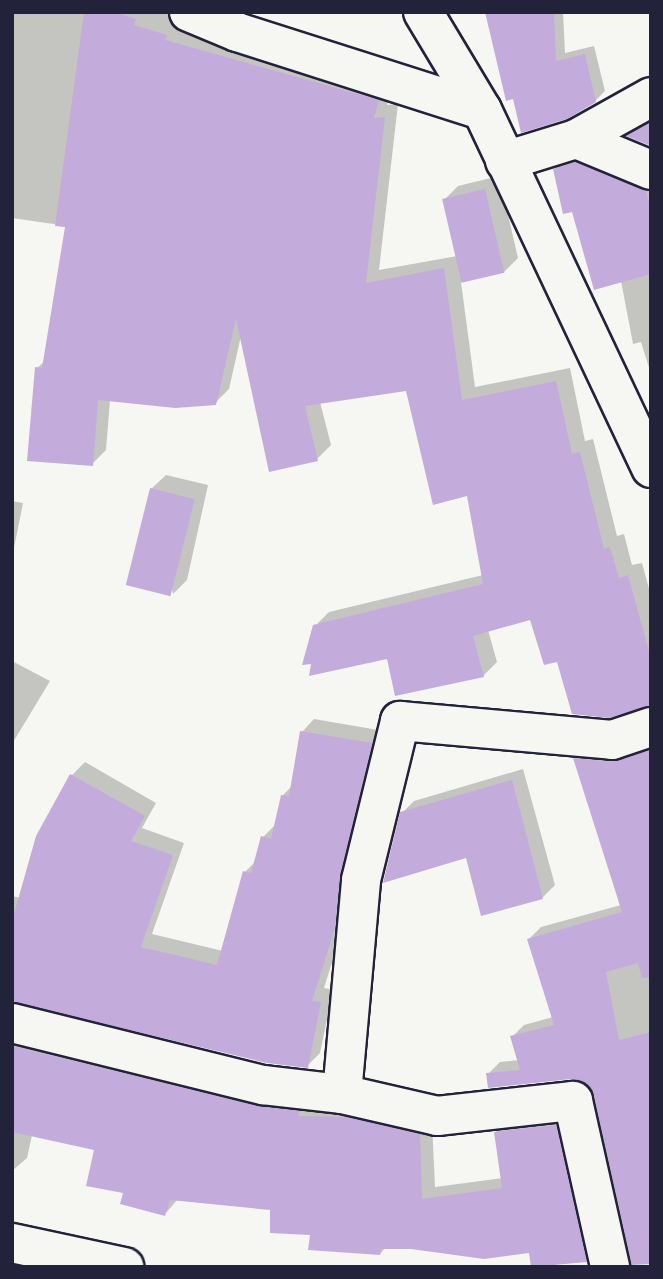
<!DOCTYPE html>
<style>
body{margin:0}
#map{position:relative;width:663px;height:1279px;overflow:hidden;background:#f6f6f2;font-family:"Patrick Hand",sans-serif}
div>[style]{position:absolute}
.shadow>*{inset:0;background:#0003}
.building>*{inset:0;background:#c3acdb;transform-origin:0 0}
.roads{filter:drop-shadow(2px 0 #22223b) drop-shadow(-2px 0 #22223b) drop-shadow(0 2px #22223b) drop-shadow(0 -2px #22223b)}
.street>*{height:38px;margin:-19px;padding:0 19px;transform-origin:19px;border-radius:19px;background:#f6f6f2}
.secondary>*{height:38px;margin:-19px;padding:0 19px;transform-origin:19px;border-radius:19px;background:#f6f6f2}
span{translate:-50% -50%;white-space:nowrap;text-align:center;line-height:1.15;-webkit-text-stroke:5px #f6f6f2;paint-order:stroke}
.frame{position:absolute;inset:0;border:14px solid #22223b;pointer-events:none}
</style>
<div id="map">
<div class="shadow">
<i style="clip-path:polygon(12px 12px,187px 12px,392px 87px,387px 105px,398px 104px,379px 270px,457px 256px,444px 200px,458px 186px,499px 176px,518px 258px,504px 272px,461px 282px,475px 387px,570px 368px,585px 441px,593px 439px,617px 536px,624px 534px,632px 565px,642px 563px,651px 596px,651px 705px,558px 660px,531px 618px,488px 630px,497px 662px,483px 676px,389px 657px,315px 626px,329px 612px,483px 575px,469px 494px,407px 389px,320px 402px,331px 445px,317px 459px,241px 336px,229px 389px,215px 403px,110px 400px,106px 450px,92px 464px,37px 368px,45px 361px,67px 226px,12px 218px)"></i>
<i style="clip-path:polygon(487px 12px,563px 12px,565px 53px,594px 46px,605px 91px,595px 101px,514px 97px)"></i>
<i style="clip-path:polygon(651px 121px,651px 144px,629px 135px,636px 129px)"></i>
<i style="clip-path:polygon(569px 156px,651px 175px,651px 374px,641px 342px,633px 344px,621px 281px,574px 210px,555px 169px)"></i>
<i style="clip-path:polygon(166px 475px,208px 485px,187px 580px,173px 594px,151px 489px)"></i>
<i style="clip-path:polygon(12px 501px,23px 503px,12px 558px)"></i>
<i style="clip-path:polygon(12px 661px,50px 681px,12px 744px)"></i>
<i style="clip-path:polygon(314px 719px,384px 731px,347px 914px,324px 988px,333px 990px,320px 1053px,307px 1066px,12px 1001px,12px 896px,20px 898px,72px 775px,85px 762px,156px 803px,142px 828px,184px 843px,152px 934px,223px 951px,245px 872px,256px 861px,263px 837px,276px 824px,283px 795px,292px 786px,302px 732px)"></i>
<i style="clip-path:polygon(651px 743px,651px 1262px,592px 1086px,571px 1077px,488px 1074px,500px 1062px,519px 1060px,512px 1037px,524px 1025px,553px 1017px,529px 939px,541px 927px,621px 905px,575px 759px,587px 747px)"></i>
<i style="clip-path:polygon(523px 769px,555px 885px,543px 897px,482px 914px,467px 856px,402px 813px,414px 801px)"></i>
<i style="clip-path:polygon(12px 1024px,432px 1122px,435px 1187px,503px 1178px,496px 1132px,509px 1119px,568px 1113px,599px 1248px,586px 1261px,532px 1267px,530px 1251px,386px 1247px,380px 1254px,311px 1233px,272px 1209px,178px 1199px,165px 1214px,125px 1192px,96px 1149px,32px 1135px,27px 1158px,12px 1171px)"></i>
</div>
<div class="building">
<i style="clip-path:polygon(84px 12px,115px 12px,136px 19px,134px 25px,167px 35px,165px 40px,379px 100px,374px 118px,385px 117px,366px 283px,444px 268px,462px 400px,556px 381px,572px 454px,580px 452px,604px 549px,610px 547px,619px 578px,628px 575px,651px 659px,651px 706px,609px 718px,572px 714px,557px 662px,544px 665px,530px 620px,473px 636px,484px 677px,395px 696px,387px 659px,309px 676px,311px 664px,302px 665px,313px 625px,483px 584px,467px 496px,433px 505px,406px 391px,305px 406px,318px 461px,269px 472px,236px 319px,216px 405px,175px 408px,98px 400px,93px 466px,27px 461px,35px 367px,42px 368px,65px 227px,55px 226px)"></i>
<i style="clip-path:polygon(485px 12px,554px 12px,556px 61px,585px 54px,596px 102px,567px 119px,521px 133px,513px 99px,506px 101px)"></i>
<i style="clip-path:polygon(651px 122px,651px 146px,626px 136px)"></i>
<i style="clip-path:polygon(575px 162px,646px 191px,651px 209px,651px 274px,594px 290px,572px 212px,563px 214px,553px 169px)"></i>
<i style="left:485px;top:189px;width:86px;height:44px;rotate:77deg"></i>
<i style="left:150px;top:488px;width:46px;height:100px;rotate:14deg"></i>
<i style="clip-path:polygon(300px 731px,372px 743px,340px 875px,335px 928px,312px 1001px,321px 1002px,308px 1068px,267px 1063px,12px 1002px,12px 921px,36px 836px,70px 774px,145px 816px,131px 841px,173px 855px,141px 947px,217px 965px,243px 871px,251px 873px,261px 836px,271px 839px,281px 795px,289px 796px)"></i>
<i style="clip-path:polygon(651px 750px,651px 977px,642px 978px,638px 963px,606px 972px,619px 1040px,651px 1032px,651px 1264px,631px 1265px,590px 1087px,571px 1079px,488px 1088px,486px 1073px,520px 1070px,510px 1036px,554px 1025px,527px 939px,622px 912px,573px 758px,611px 762px)"></i>
<i style="clip-path:polygon(512px 780px,543px 899px,481px 916px,466px 858px,383px 883px,400px 812px)"></i>
<i style="clip-path:polygon(12px 1046px,258px 1106px,299px 1111px,298px 1116px,346px 1117px,420px 1134px,422px 1199px,502px 1188px,494px 1132px,556px 1125px,587px 1262px,531px 1267px,529px 1253px,484px 1259px,411px 1249px,381px 1249px,380px 1255px,308px 1250px,310px 1235px,270px 1233px,270px 1210px,170px 1200px,165px 1216px,120px 1204px,123px 1193px,86px 1186px,94px 1150px,12px 1132px)"></i>
</div>
<div class="roads">
<div class="street">
<i style="left:189px;top:12px;width:52px;rotate:22.6deg"></i>
<i style="left:237px;top:32px;width:257px;rotate:17.7deg"></i>
<i style="left:423px;top:12px;width:114px;rotate:59deg"></i>
<i style="left:482px;top:110px;width:396px;rotate:64.7deg"></i>
<i style="left:576px;top:139px;width:81px;rotate:22.5deg"></i>
<i style="left:505px;top:161px;width:74px;rotate:-17.2deg"></i>
<i style="left:576px;top:139px;width:86px;rotate:-29.2deg"></i>
<i style="left:12px;top:1023px;width:259px;rotate:13.9deg"></i>
<i style="left:263px;top:1085px;width:80px;rotate:6.5deg"></i>
<i style="left:342px;top:1094px;width:98px;rotate:13deg"></i>
<i style="left:437px;top:1116px;width:137px;rotate:-6.3deg"></i>
<i style="left:573px;top:1101px;width:170px;rotate:77.4deg"></i>
<i style="left:342px;top:1094px;width:215px;rotate:-84.9deg"></i>
<i style="left:361px;top:880px;width:164px;rotate:-76.2deg"></i>
<i style="left:400px;top:721px;width:213px;rotate:5.1deg"></i>
<i style="left:612px;top:740px;width:41px;rotate:-18.4deg"></i>
</div>
<div class="secondary">
<i style="left:12px;top:1243px;width:115px;rotate:12.1deg"></i>
</div>
</div>
<div class="frame"></div>
</div>
